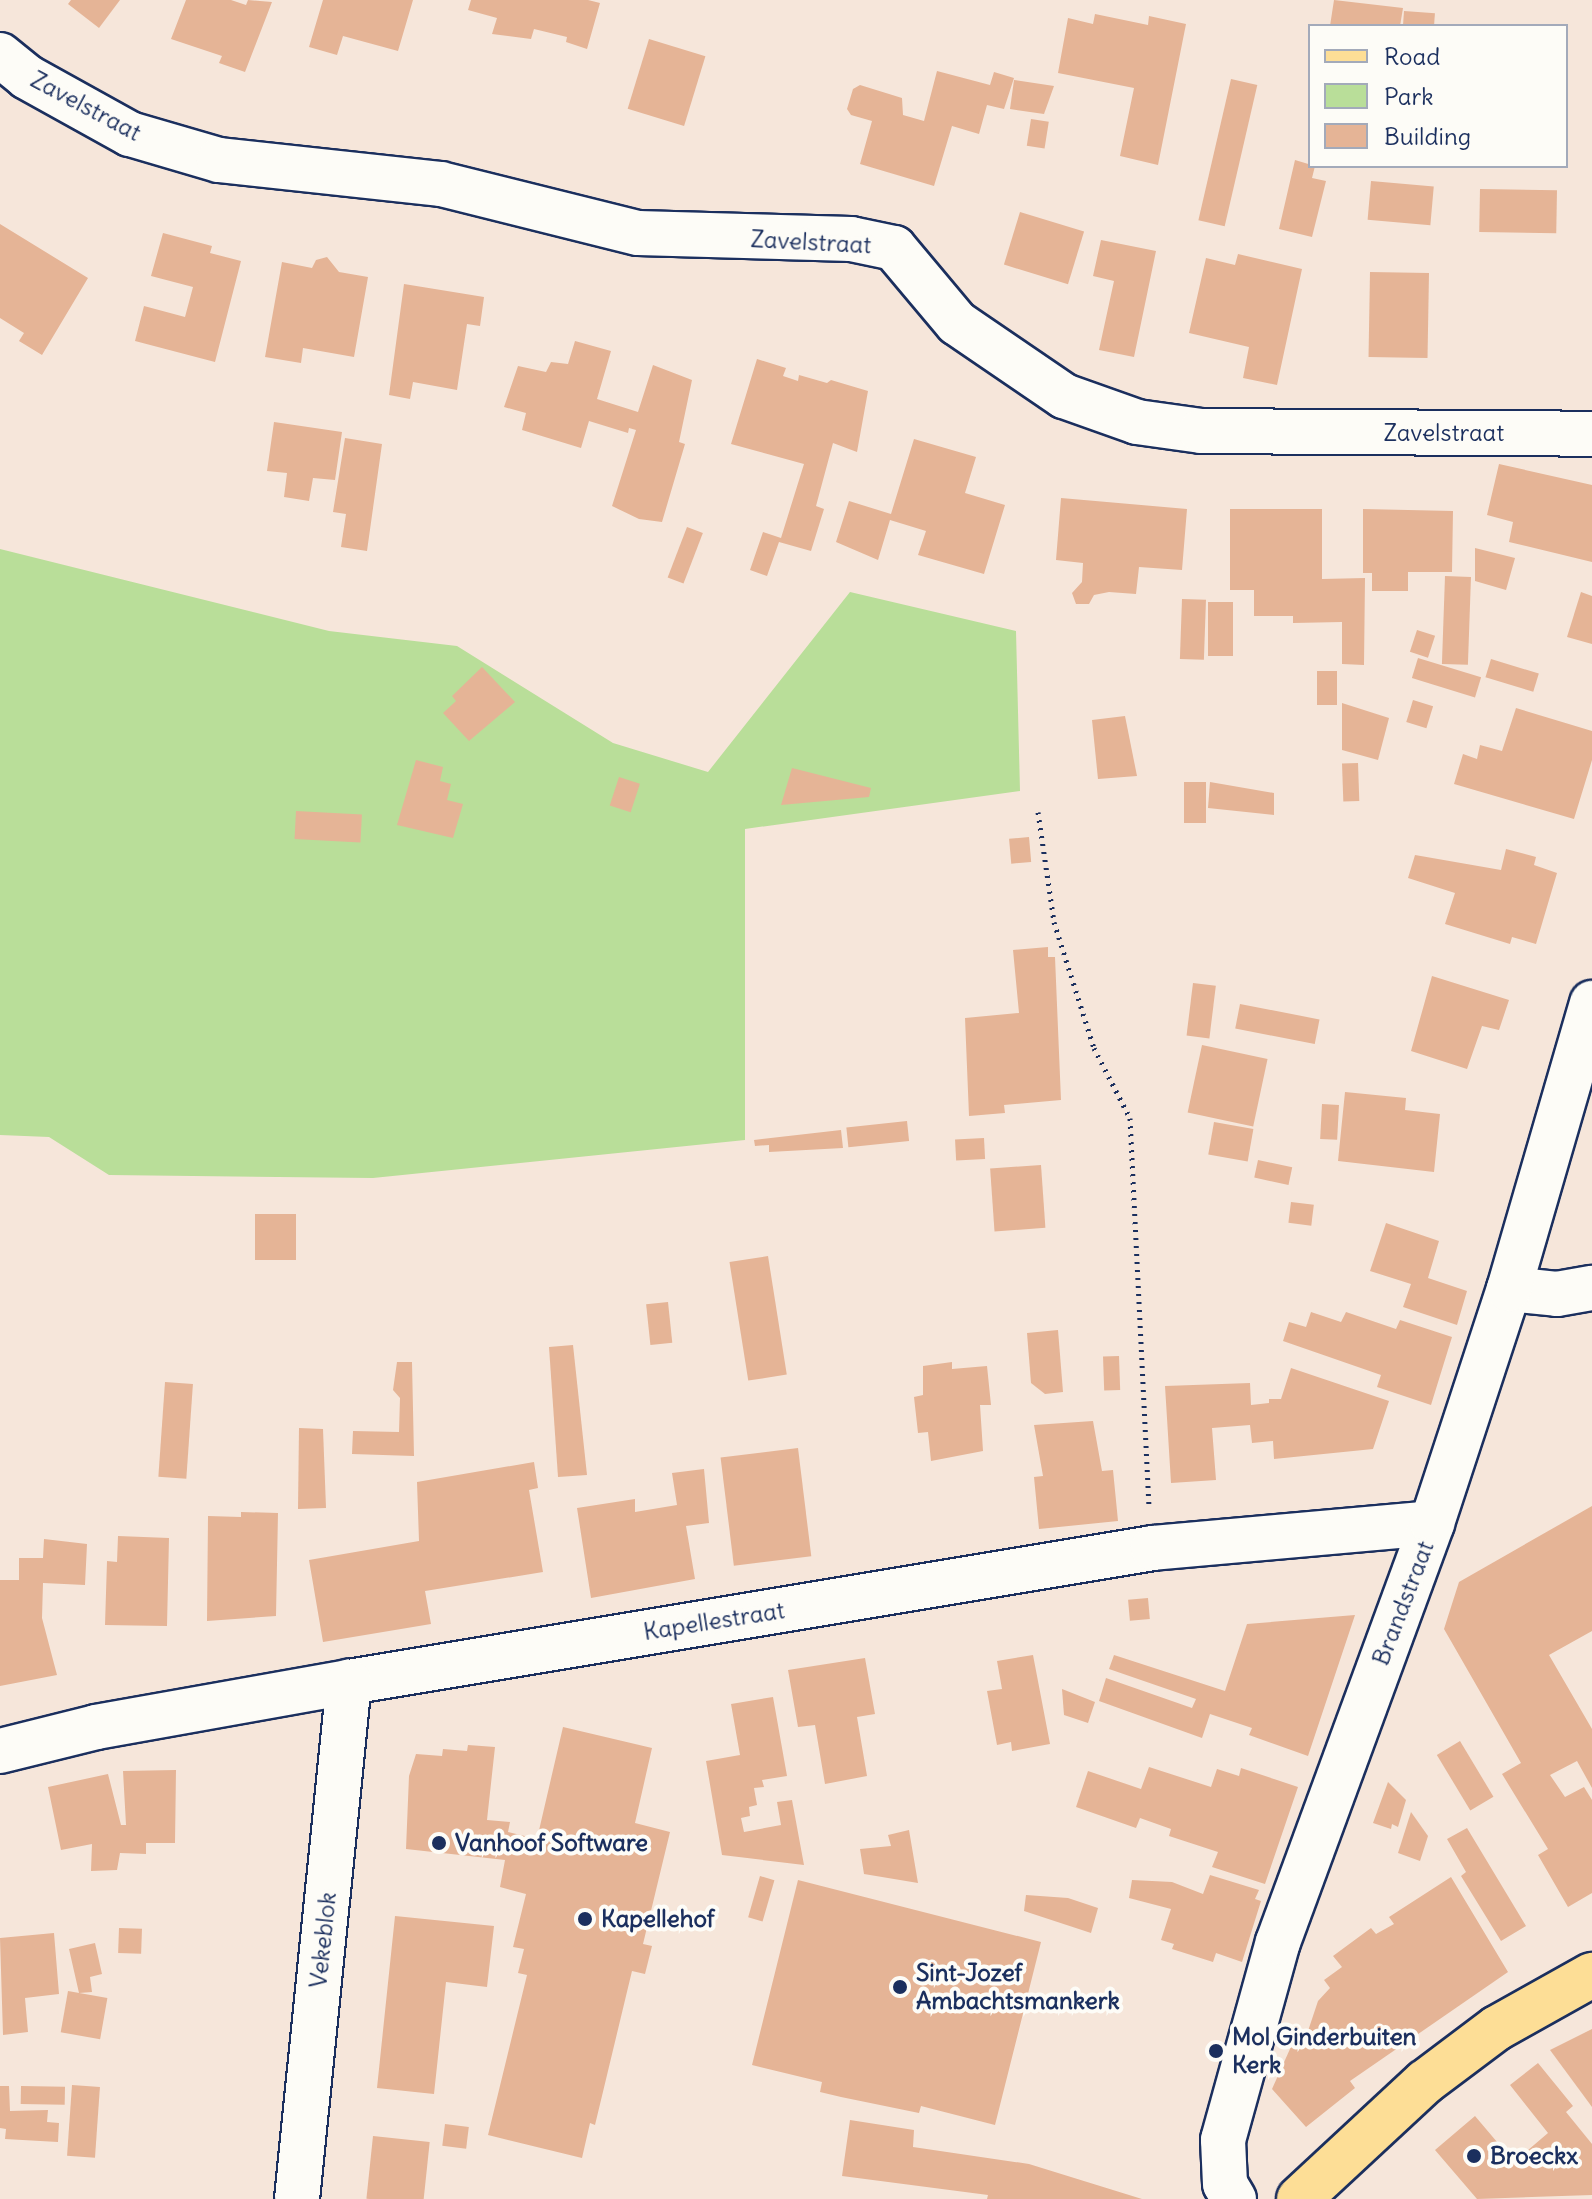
<!DOCTYPE html>
<style>
body{margin:0}
#map{position:relative;width:1592px;height:2199px;overflow:hidden;background:#f6e6da;font-family:Delius,sans-serif}
div>[style]{position:absolute}
.green>*{inset:0;background:#b9de99}
.building>*{inset:0;background:#e5b496;transform-origin:0 0}
.path>*{height:5px;margin-top:-2.5px;transform-origin:0;background:repeating-linear-gradient(90deg,#1b2f5e 0 2px,transparent 0 8px)}
.roads{filter:drop-shadow(2px 0 #1b2f5e) drop-shadow(-2px 0 #1b2f5e) drop-shadow(0 2px #1b2f5e) drop-shadow(0 -2px #1b2f5e)}
.minor>*{height:44px;margin:-22px;padding:0 22px;transform-origin:22px;border-radius:22px;background:#fdfcf7}
.major>*{height:44px;margin:-22px;padding:0 22px;transform-origin:22px;border-radius:22px;background:#fdde96}
.dots>*{width:22px;height:22px;translate:-50% -50%;box-sizing:border-box;border:4px solid #fdfcf7;border-radius:50%}
span{translate:-50% -50%;white-space:nowrap;text-align:center;line-height:1.15;-webkit-text-stroke:8px #fdfcf7;paint-order:stroke}
.street-label{font-size:24px;color:#1b2f5e}
.poi-label{font-size:24px;color:#1b2f5e;font-weight:700}
.left{translate:0 -50%;text-align:left}
.legend{position:absolute;left:1308px;top:24px;width:260px;height:144px;box-sizing:border-box;background:#fdfcf7;border:2px solid #a3aaba;margin:0;padding:10px 14px;list-style:none;font-size:24px;color:#1b2f5e}
.legend li{display:flex;align-items:center;gap:16px;height:40px}
.legend b{width:40px;border:2px solid #a3aaba}
</style>
<div id="map">
<div class="green">
<i style="clip-path:polygon(0 549px,329px 631px,457px 646px,613px 743px,708px 772px,850px 592px,1016px 631px,1020px 791px,745px 829px,745px 1140px,373px 1178px,109px 1175px,49px 1137px,0 1135px)"></i>
</div>
<div class="building">
<i style="clip-path:polygon(71px 0,120px 0,99px 28px,68px 4px)"></i>
<i style="clip-path:polygon(186px 0,231px 0,246px 5px,248px 0,272px 2px,245px 72px,219px 63px,222px 56px,171px 39px)"></i>
<i style="clip-path:polygon(323px 0,413px 0,398px 51px,343px 36px,337px 55px,309px 47px)"></i>
<i style="clip-path:polygon(471px 0,588px 0,600px 3px,587px 49px,566px 42px,567px 37px,534px 29px,531px 39px,492px 34px,497px 18px,468px 10px)"></i>
<i style="clip-path:polygon(1334px 0,1403px 8px,1400px 26px,1330px 26px)"></i>
<i style="left:1404px;top:11px;width:31px;height:15px;rotate:4deg"></i>
<i style="clip-path:polygon(1095px 14px,1148px 25px,1149px 16px,1186px 24px,1158px 165px,1120px 156px,1134px 88px,1058px 73px,1068px 18px,1093px 24px)"></i>
<i style="left:649px;top:39px;width:59px;height:73px;rotate:17deg"></i>
<i style="clip-path:polygon(937px 71px,990px 85px,994px 72px,1014px 78px,1004px 109px,987px 105px,979px 134px,952px 126px,934px 186px,860px 164px,872px 121px,851px 115px,847px 109px,853px 89px,860px 85px,902px 98px,903px 115px,924px 121px)"></i>
<i style="left:1231px;top:79px;width:27px;height:145px;rotate:13deg"></i>
<i style="clip-path:polygon(1014px 80px,1054px 86px,1044px 114px,1010px 109px)"></i>
<i style="left:1031px;top:119px;width:18px;height:27px;rotate:9deg"></i>
<i style="clip-path:polygon(1295px 160px,1315px 166px,1312px 178px,1326px 181px,1312px 237px,1279px 229px)"></i>
<i style="left:1371px;top:181px;width:63px;height:39px;rotate:5deg"></i>
<i style="left:1480px;top:189px;width:77px;height:43px;rotate:1deg"></i>
<i style="left:1020px;top:212px;width:67px;height:55px;rotate:17deg"></i>
<i style="clip-path:polygon(0 224px,88px 278px,42px 355px,19px 341px,24px 333px,0 318px)"></i>
<i style="clip-path:polygon(163px 233px,212px 246px,210px 253px,241px 261px,215px 362px,135px 341px,144px 306px,185px 317px,193px 287px,151px 276px)"></i>
<i style="clip-path:polygon(1101px 240px,1156px 251px,1134px 357px,1099px 350px,1114px 281px,1093px 276px)"></i>
<i style="clip-path:polygon(1238px 254px,1302px 269px,1277px 385px,1243px 378px,1249px 347px,1189px 333px,1206px 258px,1235px 265px)"></i>
<i style="clip-path:polygon(327px 257px,339px 272px,368px 277px,354px 357px,303px 348px,301px 363px,265px 357px,282px 262px,312px 268px,316px 260px)"></i>
<i style="left:1370px;top:272px;width:59px;height:85px;rotate:1deg"></i>
<i style="clip-path:polygon(404px 284px,484px 297px,480px 326px,467px 324px,457px 390px,413px 382px,410px 399px,389px 395px)"></i>
<i style="clip-path:polygon(575px 341px,611px 351px,597px 399px,638px 412px,653px 365px,692px 380px,679px 442px,685px 444px,662px 522px,639px 519px,612px 506px,636px 430px,629px 428px,628px 433px,589px 421px,581px 448px,522px 430px,526px 413px,504px 407px,518px 366px,546px 372px,551px 362px,568px 364px)"></i>
<i style="clip-path:polygon(757px 359px,786px 368px,783px 376px,798px 381px,799px 375px,827px 383px,831px 380px,868px 391px,857px 452px,833px 443px,816px 506px,824px 509px,811px 551px,779px 542px,767px 576px,750px 570px,763px 532px,781px 538px,804px 464px,731px 444px)"></i>
<i style="clip-path:polygon(274px 422px,342px 432px,335px 480px,313px 478px,309px 501px,284px 497px,287px 473px,267px 471px)"></i>
<i style="clip-path:polygon(345px 438px,382px 444px,367px 551px,341px 547px,346px 514px,333px 512px)"></i>
<i style="clip-path:polygon(914px 439px,976px 457px,965px 493px,1005px 505px,984px 574px,918px 555px,926px 531px,890px 520px,878px 560px,836px 542px,849px 501px,891px 514px)"></i>
<i style="clip-path:polygon(1499px 464px,1592px 485px,1592px 562px,1509px 542px,1513px 522px,1487px 515px)"></i>
<i style="clip-path:polygon(1061px 498px,1187px 509px,1182px 570px,1139px 567px,1136px 594px,1109px 592px,1094px 595px,1089px 604px,1076px 604px,1072px 593px,1082px 582px,1083px 563px,1056px 560px)"></i>
<i style="clip-path:polygon(1230px 509px,1322px 509px,1322px 579px,1365px 578px,1364px 665px,1342px 664px,1342px 622px,1293px 623px,1293px 616px,1254px 616px,1254px 590px,1230px 590px)"></i>
<i style="clip-path:polygon(1363px 509px,1453px 511px,1452px 572px,1408px 572px,1408px 591px,1372px 591px,1372px 573px,1363px 573px)"></i>
<i style="left:687px;top:527px;width:17px;height:54px;rotate:21deg"></i>
<i style="clip-path:polygon(1475px 548px,1515px 558px,1506px 590px,1475px 581px)"></i>
<i style="left:1445px;top:576px;width:26px;height:88px;rotate:2deg"></i>
<i style="clip-path:polygon(1581px 592px,1592px 596px,1592px 644px,1567px 637px)"></i>
<i style="left:1182px;top:599px;width:24px;height:60px;rotate:2deg"></i>
<i style="left:1208px;top:602px;width:25px;height:54px"></i>
<i style="left:1417px;top:630px;width:19px;height:23px;rotate:18deg"></i>
<i style="left:1418px;top:658px;width:66px;height:21px;rotate:17deg"></i>
<i style="left:1491px;top:659px;width:50px;height:19px;rotate:17deg"></i>
<i style="clip-path:polygon(482px 667px,515px 702px,469px 741px,443px 713px,456px 701px,452px 696px)"></i>
<i style="left:1317px;top:671px;width:20px;height:34px"></i>
<i style="left:1413px;top:700px;width:21px;height:23px;rotate:17deg"></i>
<i style="clip-path:polygon(1342px 703px,1389px 718px,1378px 760px,1342px 750px)"></i>
<i style="clip-path:polygon(1516px 708px,1592px 731px,1592px 760px,1574px 819px,1454px 784px,1463px 754px,1477px 759px,1480px 745px,1502px 751px)"></i>
<i style="clip-path:polygon(1125px 716px,1137px 776px,1098px 779px,1092px 720px)"></i>
<i style="clip-path:polygon(416px 760px,443px 767px,440px 781px,451px 784px,447px 800px,463px 804px,453px 838px,397px 825px)"></i>
<i style="left:1358px;top:763px;width:38px;height:16px;rotate:88deg"></i>
<i style="clip-path:polygon(792px 768px,871px 788px,869px 797px,781px 805px)"></i>
<i style="left:619px;top:777px;width:22px;height:30px;rotate:18deg"></i>
<i style="left:1184px;top:782px;width:22px;height:41px"></i>
<i style="clip-path:polygon(1210px 782px,1274px 793px,1274px 815px,1208px 808px)"></i>
<i style="left:296px;top:811px;width:66px;height:28px;rotate:3deg"></i>
<i style="left:1029px;top:837px;width:25px;height:20px;rotate:85deg"></i>
<i style="clip-path:polygon(1506px 849px,1536px 857px,1534px 865px,1557px 873px,1536px 944px,1512px 937px,1510px 944px,1445px 924px,1455px 893px,1408px 878px,1415px 855px,1501px 870px)"></i>
<i style="clip-path:polygon(1048px 947px,1048px 957px,1055px 957px,1061px 1100px,1004px 1105px,1005px 1113px,969px 1116px,965px 1018px,1019px 1013px,1013px 950px)"></i>
<i style="clip-path:polygon(1432px 976px,1509px 1000px,1499px 1030px,1482px 1026px,1467px 1069px,1411px 1051px)"></i>
<i style="left:1193px;top:983px;width:23px;height:53px;rotate:7deg"></i>
<i style="left:1240px;top:1004px;width:81px;height:25px;rotate:11deg"></i>
<i style="left:1202px;top:1045px;width:67px;height:69px;rotate:12deg"></i>
<i style="clip-path:polygon(1345px 1092px,1406px 1098px,1405px 1110px,1440px 1114px,1434px 1172px,1338px 1161px)"></i>
<i style="left:1322px;top:1104px;width:17px;height:35px;rotate:3deg"></i>
<i style="left:907px;top:1121px;width:20px;height:61px;rotate:84deg"></i>
<i style="left:1214px;top:1122px;width:40px;height:33px;rotate:10deg"></i>
<i style="clip-path:polygon(841px 1130px,843px 1148px,769px 1152px,769px 1145px,755px 1146px,754px 1140px)"></i>
<i style="left:984px;top:1138px;width:21px;height:29px;rotate:87deg"></i>
<i style="left:1258px;top:1160px;width:35px;height:18px;rotate:12deg"></i>
<i style="left:1041px;top:1165px;width:63px;height:51px;rotate:86deg"></i>
<i style="left:1291px;top:1202px;width:23px;height:21px;rotate:7deg"></i>
<i style="left:255px;top:1214px;width:41px;height:46px"></i>
<i style="clip-path:polygon(1386px 1223px,1439px 1241px,1428px 1278px,1467px 1291px,1457px 1325px,1403px 1307px,1411px 1284px,1370px 1271px)"></i>
<i style="left:768px;top:1256px;width:120px;height:39px;rotate:81deg"></i>
<i style="left:668px;top:1302px;width:41px;height:22px;rotate:84deg"></i>
<i style="clip-path:polygon(1311px 1312px,1341px 1322px,1346px 1312px,1396px 1329px,1400px 1320px,1452px 1337px,1431px 1405px,1377px 1387px,1381px 1375px,1283px 1341px,1289px 1322px,1306px 1327px)"></i>
<i style="clip-path:polygon(1058px 1330px,1063px 1392px,1045px 1394px,1031px 1383px,1027px 1333px)"></i>
<i style="clip-path:polygon(573px 1345px,587px 1475px,558px 1477px,549px 1347px)"></i>
<i style="left:1119px;top:1356px;width:34px;height:16px;rotate:88deg"></i>
<i style="clip-path:polygon(397px 1362px,412px 1362px,414px 1456px,352px 1454px,353px 1431px,399px 1432px,400px 1398px,393px 1390px)"></i>
<i style="clip-path:polygon(952px 1362px,952px 1369px,987px 1366px,991px 1405px,980px 1405px,983px 1451px,931px 1461px,928px 1432px,918px 1433px,914px 1397px,923px 1395px,923px 1366px)"></i>
<i style="clip-path:polygon(1291px 1368px,1389px 1401px,1373px 1449px,1274px 1459px,1273px 1441px,1252px 1443px,1250px 1425px,1212px 1428px,1216px 1480px,1171px 1483px,1165px 1386px,1250px 1383px,1251px 1405px,1269px 1403px,1269px 1399px,1281px 1399px)"></i>
<i style="left:165px;top:1382px;width:28px;height:95px;rotate:4deg"></i>
<i style="clip-path:polygon(1093px 1421px,1102px 1471px,1113px 1470px,1118px 1521px,1039px 1529px,1034px 1477px,1043px 1476px,1034px 1425px)"></i>
<i style="clip-path:polygon(299px 1428px,323px 1429px,326px 1508px,298px 1509px)"></i>
<i style="left:798px;top:1448px;width:109px;height:78px;rotate:83deg"></i>
<i style="clip-path:polygon(534px 1462px,538px 1488px,529px 1490px,543px 1572px,425px 1591px,431px 1624px,323px 1642px,309px 1560px,419px 1541px,417px 1482px)"></i>
<i style="clip-path:polygon(704px 1469px,709px 1523px,686px 1526px,695px 1579px,591px 1598px,577px 1508px,635px 1499px,635px 1512px,677px 1505px,672px 1473px)"></i>
<i style="clip-path:polygon(1592px 1506px,1592px 1631px,1549px 1655px,1592px 1729px,1592px 1788px,1577px 1761px,1550px 1775px,1565px 1797px,1584px 1787px,1592px 1800px,1592px 1893px,1568px 1907px,1538px 1855px,1548px 1849px,1502px 1774px,1521px 1763px,1444px 1629px,1459px 1582px)"></i>
<i style="clip-path:polygon(241px 1512px,278px 1513px,276px 1616px,207px 1621px,208px 1516px,241px 1517px)"></i>
<i style="clip-path:polygon(118px 1536px,169px 1538px,167px 1626px,105px 1625px,107px 1561px,117px 1562px)"></i>
<i style="clip-path:polygon(44px 1539px,87px 1544px,85px 1585px,43px 1583px,42px 1618px,57px 1675px,0 1686px,0 1580px,19px 1580px,19px 1558px,43px 1558px)"></i>
<i style="left:1148px;top:1598px;width:21px;height:20px;rotate:85deg"></i>
<i style="clip-path:polygon(1355px 1615px,1308px 1756px,1249px 1735px,1252px 1728px,1210px 1714px,1202px 1738px,1099px 1701px,1106px 1678px,1192px 1708px,1196px 1699px,1109px 1669px,1114px 1655px,1225px 1691px,1247px 1624px)"></i>
<i style="clip-path:polygon(1033px 1655px,1050px 1744px,1012px 1751px,1011px 1742px,997px 1745px,987px 1691px,1002px 1689px,997px 1661px)"></i>
<i style="clip-path:polygon(865px 1658px,875px 1714px,857px 1717px,867px 1776px,825px 1784px,815px 1725px,798px 1727px,788px 1670px)"></i>
<i style="clip-path:polygon(1062px 1689px,1095px 1702px,1088px 1723px,1064px 1715px)"></i>
<i style="clip-path:polygon(773px 1697px,787px 1776px,762px 1780px,764px 1787px,754px 1788px,757px 1805px,749px 1807px,750px 1816px,741px 1818px,744px 1832px,781px 1825px,777px 1802px,792px 1800px,804px 1865px,722px 1855px,706px 1761px,740px 1755px,731px 1704px)"></i>
<i style="clip-path:polygon(563px 1727px,652px 1748px,635px 1823px,670px 1832px,643px 1944px,652px 1946px,645px 1974px,632px 1971px,595px 2125px,590px 2123px,582px 2158px,488px 2135px,527px 1975px,518px 1973px,524px 1949px,513px 1947px,526px 1894px,500px 1887px,505px 1860px,406px 1849px,409px 1776px,416px 1754px,442px 1756px,443px 1749px,467px 1751px,468px 1745px,495px 1747px,487px 1820px,510px 1822px,508px 1832px,537px 1839px)"></i>
<i style="left:1460px;top:1741px;width:65px;height:27px;rotate:59deg"></i>
<i style="clip-path:polygon(1149px 1767px,1211px 1787px,1217px 1769px,1239px 1776px,1241px 1768px,1298px 1787px,1265px 1884px,1212px 1867px,1218px 1852px,1169px 1836px,1171px 1829px,1140px 1818px,1136px 1828px,1076px 1807px,1088px 1771px,1141px 1789px)"></i>
<i style="clip-path:polygon(176px 1770px,175px 1843px,146px 1843px,146px 1854px,120px 1853px,117px 1870px,91px 1871px,92px 1844px,61px 1850px,48px 1787px,108px 1774px,121px 1825px,126px 1825px,123px 1771px)"></i>
<i style="clip-path:polygon(1388px 1782px,1406px 1800px,1398px 1827px,1392px 1824px,1391px 1829px,1373px 1823px)"></i>
<i style="clip-path:polygon(1411px 1812px,1428px 1836px,1420px 1861px,1398px 1853px)"></i>
<i style="clip-path:polygon(1467px 1828px,1526px 1926px,1501px 1941px,1461px 1876px,1466px 1872px,1447px 1839px)"></i>
<i style="clip-path:polygon(909px 1830px,918px 1883px,864px 1874px,860px 1849px,891px 1846px,888px 1835px)"></i>
<i style="clip-path:polygon(1210px 1875px,1259px 1890px,1255px 1899px,1261px 1901px,1242px 1962px,1216px 1953px,1213px 1962px,1172px 1949px,1174px 1944px,1161px 1940px,1171px 1909px,1129px 1898px,1132px 1880px,1172px 1882px,1203px 1894px)"></i>
<i style="left:760px;top:1876px;width:15px;height:43px;rotate:16deg"></i>
<i style="clip-path:polygon(1451px 1877px,1508px 1972px,1350px 2081px,1355px 2088px,1306px 2127px,1272px 2089px,1294px 2040px,1308px 2031px,1318px 2001px,1330px 1988px,1324px 1980px,1342px 1967px,1333px 1956px,1371px 1928px,1376px 1934px,1394px 1924px,1389px 1917px)"></i>
<i style="clip-path:polygon(798px 1880px,1041px 1942px,995px 2125px,921px 2106px,919px 2113px,841px 2097px,820px 2092px,822px 2082px,752px 2065px)"></i>
<i style="clip-path:polygon(1026px 1895px,1068px 1898px,1098px 1908px,1091px 1933px,1024px 1911px)"></i>
<i style="clip-path:polygon(395px 1916px,494px 1926px,487px 1987px,446px 1982px,434px 2094px,377px 2088px)"></i>
<i style="left:119px;top:1928px;width:23px;height:25px;rotate:2deg"></i>
<i style="clip-path:polygon(54px 1933px,59px 1994px,25px 1998px,28px 2032px,3px 2035px,0 1938px)"></i>
<i style="clip-path:polygon(95px 1943px,102px 1974px,90px 1977px,92px 1992px,79px 1993px,69px 1949px)"></i>
<i style="left:68px;top:1991px;width:40px;height:42px;rotate:10deg"></i>
<i style="clip-path:polygon(1592px 2029px,1592px 2107px,1550px 2050px)"></i>
<i style="clip-path:polygon(1538px 2063px,1573px 2106px,1566px 2112px,1592px 2144px,1592px 2195px,1477px 2199px,1435px 2150px,1475px 2116px,1514px 2162px,1548px 2133px,1510px 2085px)"></i>
<i style="left:72px;top:2085px;width:28px;height:71px;rotate:4deg"></i>
<i style="clip-path:polygon(0 2086px,9px 2086px,10px 2111px,48px 2110px,47px 2122px,59px 2123px,58px 2142px,5px 2139px,6px 2129px,0 2128px)"></i>
<i style="left:21px;top:2086px;width:44px;height:18px;rotate:1deg"></i>
<i style="clip-path:polygon(850px 2120px,914px 2130px,913px 2147px,1029px 2164px,1142px 2199px,987px 2199px,988px 2195px,842px 2176px)"></i>
<i style="left:445px;top:2124px;width:24px;height:22px;rotate:7deg"></i>
<i style="left:373px;top:2136px;width:57px;height:63px;rotate:6deg"></i>
</div>
<div class="path">
<i style="left:1038px;top:812px;width:111px;rotate:81.7deg"></i>
<i style="left:1054px;top:922px;width:132px;rotate:72.4deg"></i>
<i style="left:1094px;top:1048px;width:79px;rotate:62.8deg"></i>
<i style="left:1130px;top:1118px;width:389px;rotate:87.2deg"></i>
</div>
<div class="roads">
<div class="minor">
<i style="left:0;top:55px;width:35px;rotate:39deg"></i>
<i style="left:27px;top:77px;width:118px;rotate:29deg"></i>
<i style="left:130px;top:134px;width:93px;rotate:16.3deg"></i>
<i style="left:219px;top:160px;width:223px;rotate:6.2deg"></i>
<i style="left:441px;top:184px;width:203px;rotate:14deg"></i>
<i style="left:638px;top:233px;width:213px;rotate:1.6deg"></i>
<i style="left:851px;top:239px;width:44px;rotate:11.8deg"></i>
<i style="left:894px;top:248px;width:98px;rotate:50deg"></i>
<i style="left:957px;top:323px;width:130px;rotate:34.3deg"></i>
<i style="left:1064px;top:396px;width:77px;rotate:19.6deg"></i>
<i style="left:1137px;top:422px;width:65px;rotate:8deg"></i>
<i style="left:1201px;top:431px;width:391px;rotate:0.4deg"></i>
<i style="left:1509px;top:1289px;width:48px;rotate:5.9deg"></i>
<i style="left:1557px;top:1294px;width:36px;rotate:-10deg"></i>
<i style="left:0;top:1751px;width:99px;rotate:-14deg"></i>
<i style="left:96px;top:1727px;width:257px;rotate:-10.1deg"></i>
<i style="left:349px;top:1682px;width:815px;rotate:-9.46deg"></i>
<i style="left:1153px;top:1548px;width:280px;rotate:-5.1deg"></i>
<i style="left:297px;top:2199px;width:520px;rotate:-84.26deg"></i>
<i style="left:1234px;top:2199px;width:17px;rotate:-121deg"></i>
<i style="left:1225px;top:2184px;width:44px;rotate:-92.6deg"></i>
<i style="left:1223px;top:2140px;width:205px;rotate:-74.5deg"></i>
<i style="left:1278px;top:1942px;width:446px;rotate:-69.8deg"></i>
<i style="left:1432px;top:1523px;width:246px;rotate:-71.8deg"></i>
<i style="left:1509px;top:1289px;width:298px;rotate:-73.8deg"></i>
</div>
<div class="major">
<i style="left:1299px;top:2199px;width:172px;rotate:-42.9deg"></i>
<i style="left:1425px;top:2082px;width:90px;rotate:-36.9deg"></i>
<i style="left:1497px;top:2028px;width:109px;rotate:-29.2deg"></i>
</div>
</div>
<div class="dots">
<i style="left:439px;top:1843px;background:#1b2f5e"></i>
<i style="left:585px;top:1919px;background:#1b2f5e"></i>
<i style="left:900px;top:1987px;background:#1b2f5e"></i>
<i style="left:1216px;top:2051px;background:#1b2f5e"></i>
<i style="left:1474px;top:2156px;background:#1b2f5e"></i>
</div>
<div class="street-label">
<span style="left:86px;top:106px;rotate:28deg">Zavelstraat</span>
<span style="left:811px;top:242px;rotate:3deg">Zavelstraat</span>
<span style="left:1444px;top:433px">Zavelstraat</span>
<span style="left:1403px;top:1603px;rotate:-69deg">Brandstraat</span>
<span style="left:714px;top:1621px;rotate:-9deg">Kapellestraat</span>
<span style="left:323px;top:1940px;rotate:-84deg">Vekeblok</span>
</div>
<div class="poi-label">
<span class="left" style="left:455px;top:1843px">Vanhoof Software</span>
<span class="left" style="left:601px;top:1919px">Kapellehof</span>
<span class="left" style="left:916px;top:1987px">Sint-Jozef<br>Ambachtsmankerk</span>
<span class="left" style="left:1232px;top:2051px">Mol Ginderbuiten<br>Kerk</span>
<span class="left" style="left:1490px;top:2156px">Broeckx</span>
</div>
<ul class="legend">
<li><b style="height:10px;background:#fdde96"></b>Road</li>
<li><b style="height:22px;background:#b9de99"></b>Park</li>
<li><b style="height:22px;background:#e5b496"></b>Building</li>
</ul>
</div>
